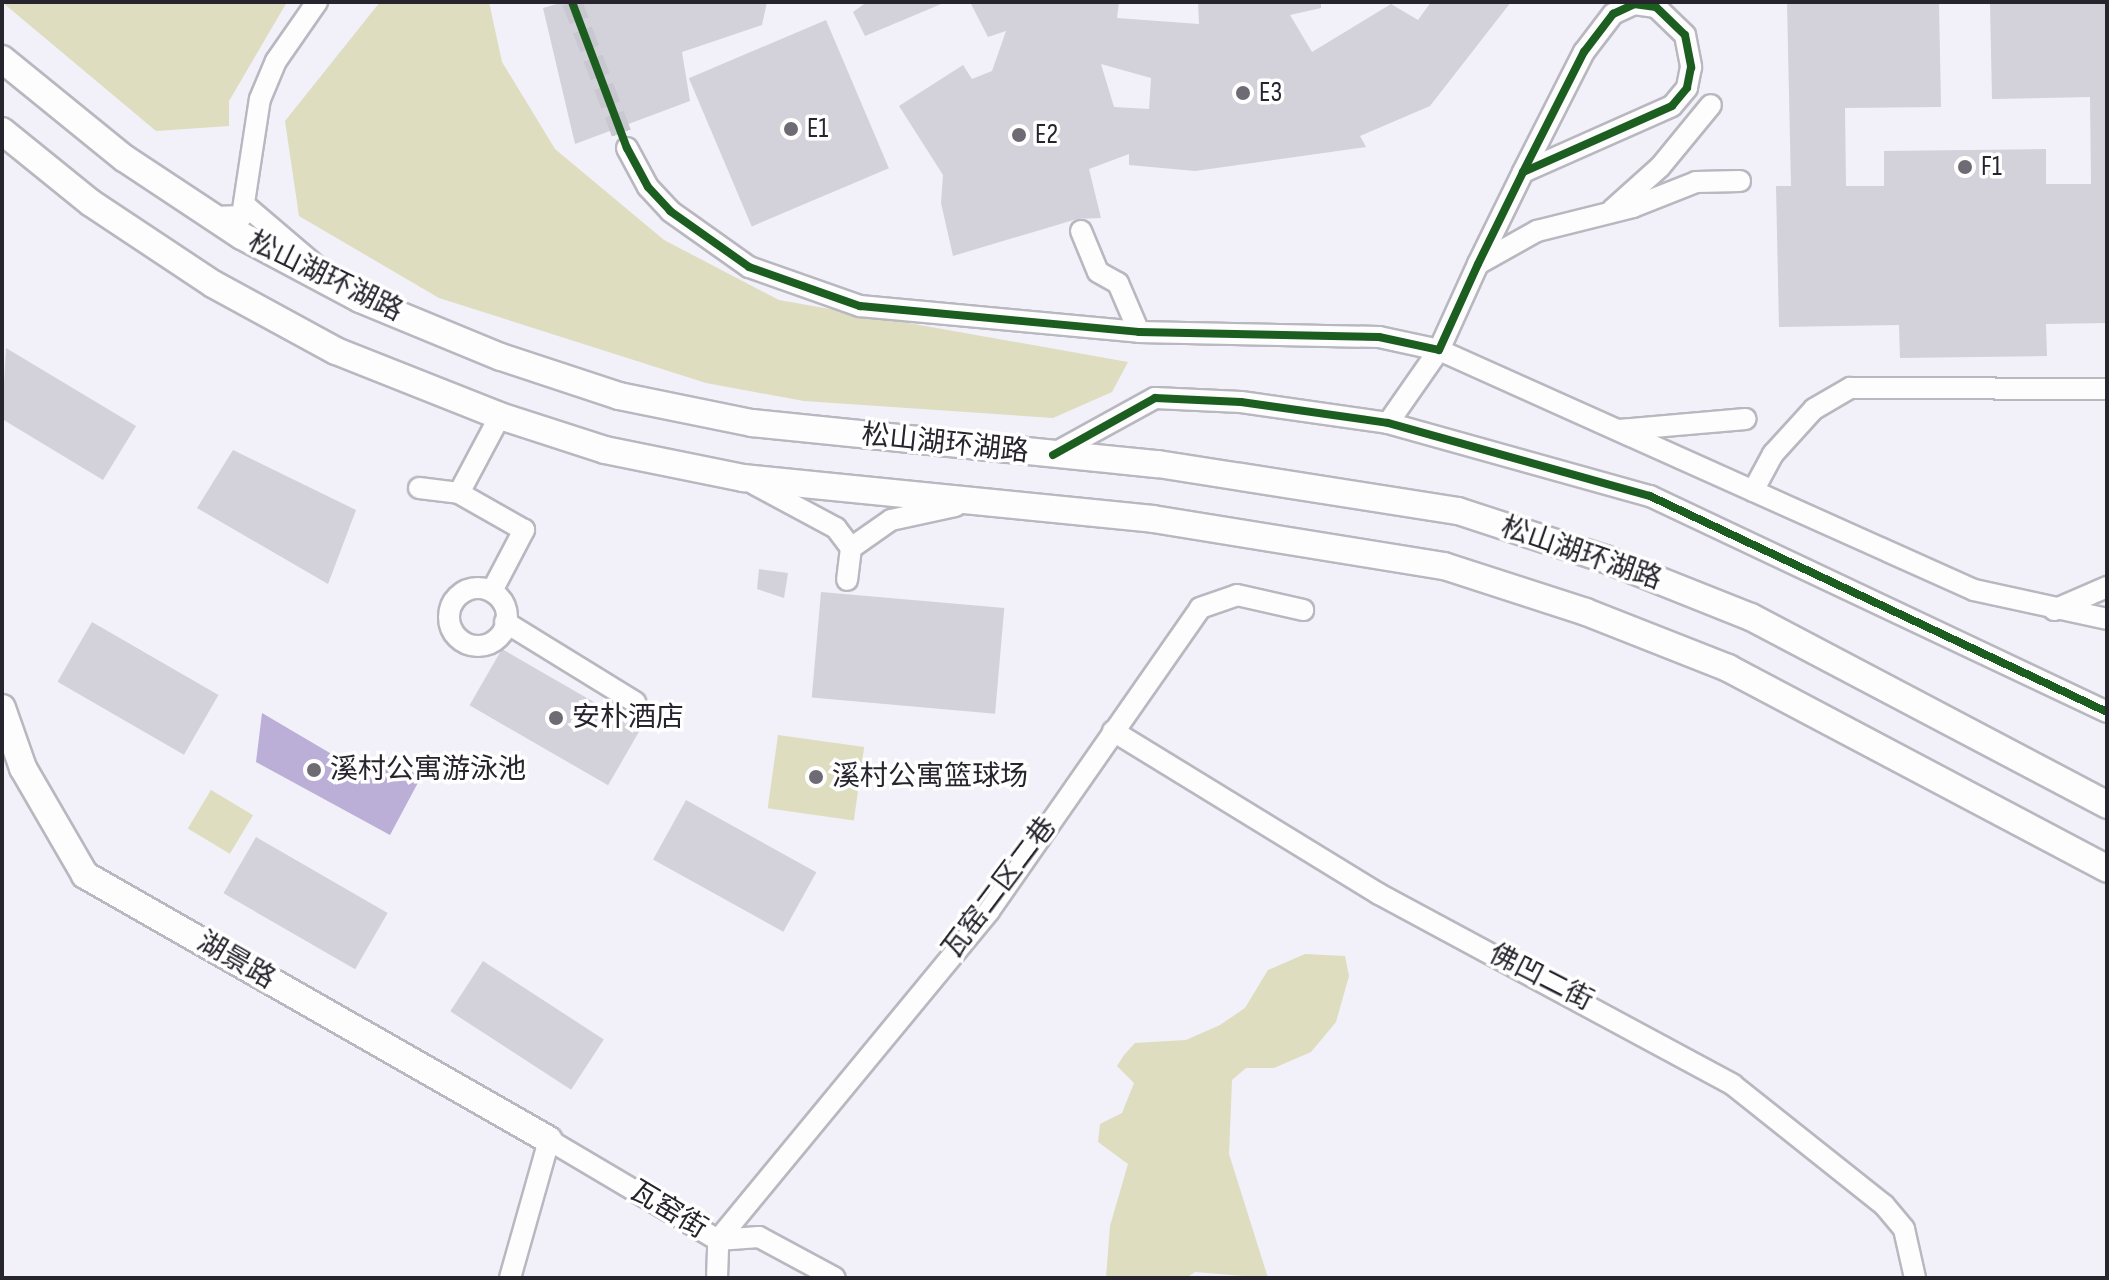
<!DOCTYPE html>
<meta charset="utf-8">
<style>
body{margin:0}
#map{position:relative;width:2109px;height:1280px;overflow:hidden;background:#f2f0f8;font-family:"Sofia Sans Condensed","Noto Sans SC",sans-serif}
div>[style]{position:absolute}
.green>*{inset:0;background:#deddbf;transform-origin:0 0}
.water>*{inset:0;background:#bbaed7}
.building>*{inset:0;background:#d3d1d9;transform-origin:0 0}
.minor-tunnel>*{height:20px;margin-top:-10px;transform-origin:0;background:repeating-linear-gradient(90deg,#c9c7d0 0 20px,transparent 0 30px)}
.roads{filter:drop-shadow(2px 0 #b9b7bf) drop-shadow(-2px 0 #b9b7bf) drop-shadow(0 2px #b9b7bf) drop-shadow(0 -2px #b9b7bf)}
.minor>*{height:20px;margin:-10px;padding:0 10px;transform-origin:10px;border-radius:10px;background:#fdfdfe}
.minor>.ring{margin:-10px;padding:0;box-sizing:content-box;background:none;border:20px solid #fdfdfe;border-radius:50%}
.major>*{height:26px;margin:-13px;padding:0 13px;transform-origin:13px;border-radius:13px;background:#fdfdfe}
.cycleway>*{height:8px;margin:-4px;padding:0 4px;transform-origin:4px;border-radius:4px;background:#1b5e20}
.dots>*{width:22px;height:22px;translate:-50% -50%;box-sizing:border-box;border:4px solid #fff;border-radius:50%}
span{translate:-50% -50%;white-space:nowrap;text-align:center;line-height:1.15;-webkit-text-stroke:7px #fff;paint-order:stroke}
.poi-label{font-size:28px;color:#27242e}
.left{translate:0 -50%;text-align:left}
.street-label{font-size:28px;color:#27242e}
.frame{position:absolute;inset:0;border:4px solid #27242e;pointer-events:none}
</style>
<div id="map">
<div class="green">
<i style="clip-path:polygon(2px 2px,287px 2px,229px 101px,229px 126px,156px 131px)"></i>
<i style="clip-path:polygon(380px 2px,489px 2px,502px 62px,555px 149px,664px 240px,779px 300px,1128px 362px,1112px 392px,1053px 418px,804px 401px,706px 383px,439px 298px,299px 216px,285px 121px)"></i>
<i style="left:778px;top:735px;width:87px;height:74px;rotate:8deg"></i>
<i style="left:211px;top:790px;width:49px;height:45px;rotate:31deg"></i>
<i style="clip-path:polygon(1305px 954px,1345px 956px,1349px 976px,1336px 1022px,1311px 1052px,1274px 1068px,1246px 1068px,1232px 1080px,1229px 1154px,1268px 1278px,1195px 1272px,1186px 1278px,1106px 1278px,1110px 1226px,1128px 1164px,1098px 1142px,1100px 1124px,1122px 1113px,1134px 1083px,1117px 1066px,1124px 1055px,1135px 1043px,1186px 1040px,1220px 1025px,1245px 1008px,1268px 970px)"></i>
</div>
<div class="water">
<i style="clip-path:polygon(262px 713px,374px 779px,388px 757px,421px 777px,390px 835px,256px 762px)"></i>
</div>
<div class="building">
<i style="clip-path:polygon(564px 2px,767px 2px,762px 25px,682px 52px,690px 101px,575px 144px,543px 8px)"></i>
<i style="clip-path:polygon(867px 2px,946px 2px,865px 36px,853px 12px)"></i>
<i style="clip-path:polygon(evenodd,970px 2px,1119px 2px,1117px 18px,1199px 24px,1198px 2px,1321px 2px,1321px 8px,1290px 15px,1312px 52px,1391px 4px,1418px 20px,1431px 2px,1511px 2px,1430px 106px,1360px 136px,1366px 147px,1195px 171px,1129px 165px,1129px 154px,1089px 169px,1101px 218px,1077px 219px,953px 256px,941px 203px,943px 175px,899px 106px,963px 65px,972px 79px,992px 71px,1006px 31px,988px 37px,970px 2px,1101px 64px,1151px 78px,1149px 109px,1114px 107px,1101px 64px)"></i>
<i style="clip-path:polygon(1787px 2px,1939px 2px,1941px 107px,1845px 108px,1846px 186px,1884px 186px,1884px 151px,2046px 149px,2046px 184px,2091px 184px,2090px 97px,1992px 99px,1990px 2px,2107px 2px,2107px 323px,2046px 324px,2047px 356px,1900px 358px,1899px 325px,1779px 327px,1776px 186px,1791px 186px)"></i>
<i style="left:826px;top:20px;width:161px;height:149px;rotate:67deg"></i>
<i style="clip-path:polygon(6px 348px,136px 426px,103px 480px,2px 419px)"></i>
<i style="clip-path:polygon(233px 450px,356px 510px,328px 584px,197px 508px)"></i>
<i style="clip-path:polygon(759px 569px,788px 573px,784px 598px,757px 589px)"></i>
<i style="left:821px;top:592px;width:184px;height:106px;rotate:5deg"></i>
<i style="left:92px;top:622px;width:146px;height:69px;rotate:30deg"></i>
<i style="left:502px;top:649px;width:160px;height:65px;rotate:30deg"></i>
<i style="left:686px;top:800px;width:149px;height:68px;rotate:29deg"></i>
<i style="left:256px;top:837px;width:152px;height:65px;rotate:30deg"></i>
<i style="left:483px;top:961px;width:144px;height:60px;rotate:33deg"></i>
</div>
<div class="minor-tunnel">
<i style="left:572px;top:2px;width:156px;rotate:69.4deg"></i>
</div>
<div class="roads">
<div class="minor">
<i style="left:627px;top:148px;width:44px;rotate:61.7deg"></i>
<i style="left:648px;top:187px;width:33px;rotate:47deg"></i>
<i style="left:670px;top:211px;width:97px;rotate:35.3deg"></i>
<i style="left:749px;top:267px;width:118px;rotate:19.4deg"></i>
<i style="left:860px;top:306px;width:280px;rotate:5.3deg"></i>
<i style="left:1139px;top:332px;width:240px;rotate:1.2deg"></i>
<i style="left:1379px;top:337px;width:61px;rotate:12.2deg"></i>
<i style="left:1439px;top:350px;width:94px;rotate:-65.6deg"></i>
<i style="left:1478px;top:264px;width:102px;rotate:-63.9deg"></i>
<i style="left:1523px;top:172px;width:135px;rotate:-63.1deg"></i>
<i style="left:1584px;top:52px;width:48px;rotate:-52.7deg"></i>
<i style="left:1613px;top:14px;width:23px;rotate:-25deg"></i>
<i style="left:1634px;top:4px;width:22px;rotate:8deg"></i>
<i style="left:1656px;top:7px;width:40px;rotate:44deg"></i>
<i style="left:1685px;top:35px;width:33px;rotate:79deg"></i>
<i style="left:1691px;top:67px;width:21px;rotate:101deg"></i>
<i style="left:1687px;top:88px;width:23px;rotate:130deg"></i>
<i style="left:1672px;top:106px;width:163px;rotate:156.1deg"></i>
<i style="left:246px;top:206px;width:91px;rotate:40.5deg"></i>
<i style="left:1612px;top:210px;width:64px;rotate:-41.9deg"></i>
<i style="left:1660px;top:167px;width:80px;rotate:-50.6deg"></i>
<i style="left:215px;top:217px;width:27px;rotate:-2deg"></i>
<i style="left:242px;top:216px;width:118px;rotate:-81.3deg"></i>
<i style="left:260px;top:99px;width:41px;rotate:-67.2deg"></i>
<i style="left:276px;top:61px;width:72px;rotate:-55.2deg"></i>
<i style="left:1081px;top:231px;width:44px;rotate:67.5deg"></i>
<i style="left:1098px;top:272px;width:23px;rotate:29deg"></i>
<i style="left:1118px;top:283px;width:53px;rotate:66.8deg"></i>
<i style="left:1478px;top:264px;width:68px;rotate:-29.2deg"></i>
<i style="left:1537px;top:231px;width:99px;rotate:-14deg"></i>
<i style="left:1633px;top:207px;width:68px;rotate:-21.6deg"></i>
<i style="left:1696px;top:182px;width:44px;rotate:-1.3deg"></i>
<i style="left:1388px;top:423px;width:89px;rotate:-55.1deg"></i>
<i style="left:1439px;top:350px;width:586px;rotate:24.16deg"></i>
<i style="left:1974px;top:590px;width:136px;rotate:12.3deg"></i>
<i style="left:1619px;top:430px;width:127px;rotate:-5deg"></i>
<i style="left:1053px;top:454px;width:116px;rotate:-28.8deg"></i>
<i style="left:1155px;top:398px;width:86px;rotate:2.7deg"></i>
<i style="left:1241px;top:402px;width:148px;rotate:8.1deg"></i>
<i style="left:1388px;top:423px;width:272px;rotate:15.6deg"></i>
<i style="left:1650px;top:496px;width:505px;rotate:25.3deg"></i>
<i style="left:754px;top:484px;width:93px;rotate:28.2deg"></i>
<i style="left:836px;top:528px;width:25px;rotate:53deg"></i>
<i style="left:851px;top:548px;width:32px;rotate:97deg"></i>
<i style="left:419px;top:488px;width:40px;rotate:7.1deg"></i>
<i style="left:1753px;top:491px;width:42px;rotate:-61.6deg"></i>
<i style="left:1773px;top:454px;width:61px;rotate:-47.7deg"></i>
<i style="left:1814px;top:409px;width:42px;rotate:-30.3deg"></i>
<i style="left:1850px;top:388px;width:257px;rotate:0.2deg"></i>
<i style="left:851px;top:548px;width:49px;rotate:-35deg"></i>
<i style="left:891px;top:520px;width:66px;rotate:-12.2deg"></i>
<i class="ring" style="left:449px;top:588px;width:38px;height:38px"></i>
<i style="left:493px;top:589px;width:67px;rotate:-62.3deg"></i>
<i style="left:524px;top:530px;width:75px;rotate:-150.4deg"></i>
<i style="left:459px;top:493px;width:87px;rotate:-62deg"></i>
<i style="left:2054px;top:610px;width:58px;rotate:-23.5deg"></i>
<i style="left:505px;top:622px;width:153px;rotate:31.6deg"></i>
<i style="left:1113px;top:731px;width:312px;rotate:31.5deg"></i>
<i style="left:1379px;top:894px;width:402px;rotate:28.3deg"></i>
<i style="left:1733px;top:1085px;width:193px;rotate:38.5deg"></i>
<i style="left:1884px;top:1205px;width:31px;rotate:50deg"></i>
<i style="left:1904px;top:1229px;width:50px;rotate:77.3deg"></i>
<i style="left:510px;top:1278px;width:143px;rotate:-74.2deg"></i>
<i style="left:549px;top:1140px;width:196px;rotate:30.6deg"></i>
<i style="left:718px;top:1240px;width:41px;rotate:-4.2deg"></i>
<i style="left:759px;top:1237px;width:86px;rotate:28.3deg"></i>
<i style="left:717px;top:1278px;width:38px;rotate:-88deg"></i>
<i style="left:718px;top:1240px;width:426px;rotate:-50.5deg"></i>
<i style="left:989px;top:911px;width:369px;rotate:-55.1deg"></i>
<i style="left:1200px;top:608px;width:39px;rotate:-19deg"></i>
<i style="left:1237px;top:595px;width:68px;rotate:12.8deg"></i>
</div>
<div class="major">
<i style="left:2px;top:59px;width:157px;rotate:39.1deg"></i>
<i style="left:124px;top:158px;width:141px;rotate:33.5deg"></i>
<i style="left:242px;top:236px;width:134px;rotate:28.1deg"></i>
<i style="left:360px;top:299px;width:152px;rotate:22.4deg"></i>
<i style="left:501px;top:357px;width:124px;rotate:18.3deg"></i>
<i style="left:619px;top:396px;width:136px;rotate:11.5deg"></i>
<i style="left:752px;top:423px;width:408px;rotate:5.8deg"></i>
<i style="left:1158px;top:464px;width:304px;rotate:8.9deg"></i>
<i style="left:1458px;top:511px;width:155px;rotate:18.1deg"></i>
<i style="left:1605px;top:559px;width:157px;rotate:21.7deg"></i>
<i style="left:1751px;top:617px;width:403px;rotate:27.8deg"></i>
<i style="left:2px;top:131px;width:114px;rotate:39deg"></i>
<i style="left:91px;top:203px;width:146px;rotate:33.6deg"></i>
<i style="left:213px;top:284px;width:140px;rotate:28.6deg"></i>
<i style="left:336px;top:351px;width:176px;rotate:21.6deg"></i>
<i style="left:500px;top:416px;width:110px;rotate:17.9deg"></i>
<i style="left:605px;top:450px;width:141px;rotate:11.5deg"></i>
<i style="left:743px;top:478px;width:412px;rotate:5.7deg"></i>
<i style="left:1153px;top:519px;width:295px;rotate:9.2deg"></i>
<i style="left:1444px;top:566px;width:149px;rotate:17.9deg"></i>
<i style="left:1586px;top:612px;width:153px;rotate:21.5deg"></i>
<i style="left:1728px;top:668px;width:429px;rotate:27.9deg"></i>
<i style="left:2px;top:708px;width:64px;rotate:70.7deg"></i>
<i style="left:23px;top:768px;width:124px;rotate:59.9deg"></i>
<i style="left:85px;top:875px;width:534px;rotate:29.73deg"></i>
</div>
</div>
<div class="cycleway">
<i style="left:572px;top:2px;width:156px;rotate:69.4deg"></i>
<i style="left:627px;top:148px;width:44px;rotate:61.7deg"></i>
<i style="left:648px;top:187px;width:33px;rotate:47deg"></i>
<i style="left:670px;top:211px;width:97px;rotate:35.3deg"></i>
<i style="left:749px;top:267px;width:118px;rotate:19.4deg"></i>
<i style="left:860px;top:306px;width:280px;rotate:5.3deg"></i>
<i style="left:1139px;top:332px;width:240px;rotate:1.2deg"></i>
<i style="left:1379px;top:337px;width:61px;rotate:12.2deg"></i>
<i style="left:1439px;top:350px;width:94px;rotate:-65.6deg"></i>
<i style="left:1478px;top:264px;width:102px;rotate:-63.9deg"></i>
<i style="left:1523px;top:172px;width:135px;rotate:-63.1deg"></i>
<i style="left:1584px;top:52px;width:48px;rotate:-52.7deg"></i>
<i style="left:1613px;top:14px;width:23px;rotate:-25deg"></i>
<i style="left:1634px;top:4px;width:22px;rotate:8deg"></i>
<i style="left:1656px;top:7px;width:40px;rotate:44deg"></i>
<i style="left:1685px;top:35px;width:33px;rotate:79deg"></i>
<i style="left:1691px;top:67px;width:21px;rotate:101deg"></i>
<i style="left:1687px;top:88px;width:23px;rotate:130deg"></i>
<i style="left:1672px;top:106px;width:163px;rotate:156.1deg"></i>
<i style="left:1053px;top:455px;width:117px;rotate:-29.2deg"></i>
<i style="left:1155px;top:398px;width:86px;rotate:2.7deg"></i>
<i style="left:1241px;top:402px;width:148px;rotate:8.1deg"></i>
<i style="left:1388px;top:423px;width:272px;rotate:15.6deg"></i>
<i style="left:1650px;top:496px;width:505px;rotate:25.3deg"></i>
</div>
<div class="dots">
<i style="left:1243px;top:93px;background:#6e6b75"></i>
<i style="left:791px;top:129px;background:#6e6b75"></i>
<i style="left:1019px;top:135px;background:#6e6b75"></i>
<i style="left:1965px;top:167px;background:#6e6b75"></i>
<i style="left:556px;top:718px;background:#6e6b75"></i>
<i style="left:314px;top:770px;background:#6e6b75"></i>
<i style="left:816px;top:777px;background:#6e6b75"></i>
</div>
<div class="poi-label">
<span class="left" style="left:1259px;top:93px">E3</span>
<span class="left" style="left:807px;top:129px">E1</span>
<span class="left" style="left:1035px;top:135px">E2</span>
<span class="left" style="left:1981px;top:167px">F1</span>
<span class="left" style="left:572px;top:718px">安朴酒店</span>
<span class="left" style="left:330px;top:770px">溪村公寓游泳池</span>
<span class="left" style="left:832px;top:777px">溪村公寓篮球场</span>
</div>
<div class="street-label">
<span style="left:325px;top:277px;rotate:26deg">松山湖环湖路</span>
<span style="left:945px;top:444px;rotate:6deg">松山湖环湖路</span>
<span style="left:1581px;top:554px;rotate:19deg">松山湖环湖路</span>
<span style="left:1000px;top:888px;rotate:-53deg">瓦窑二区二巷</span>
<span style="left:236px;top:961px;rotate:30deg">湖景路</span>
<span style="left:1541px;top:978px;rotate:27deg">佛凹二街</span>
<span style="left:668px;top:1210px;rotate:31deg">瓦窑街</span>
</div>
<div class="frame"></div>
</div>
